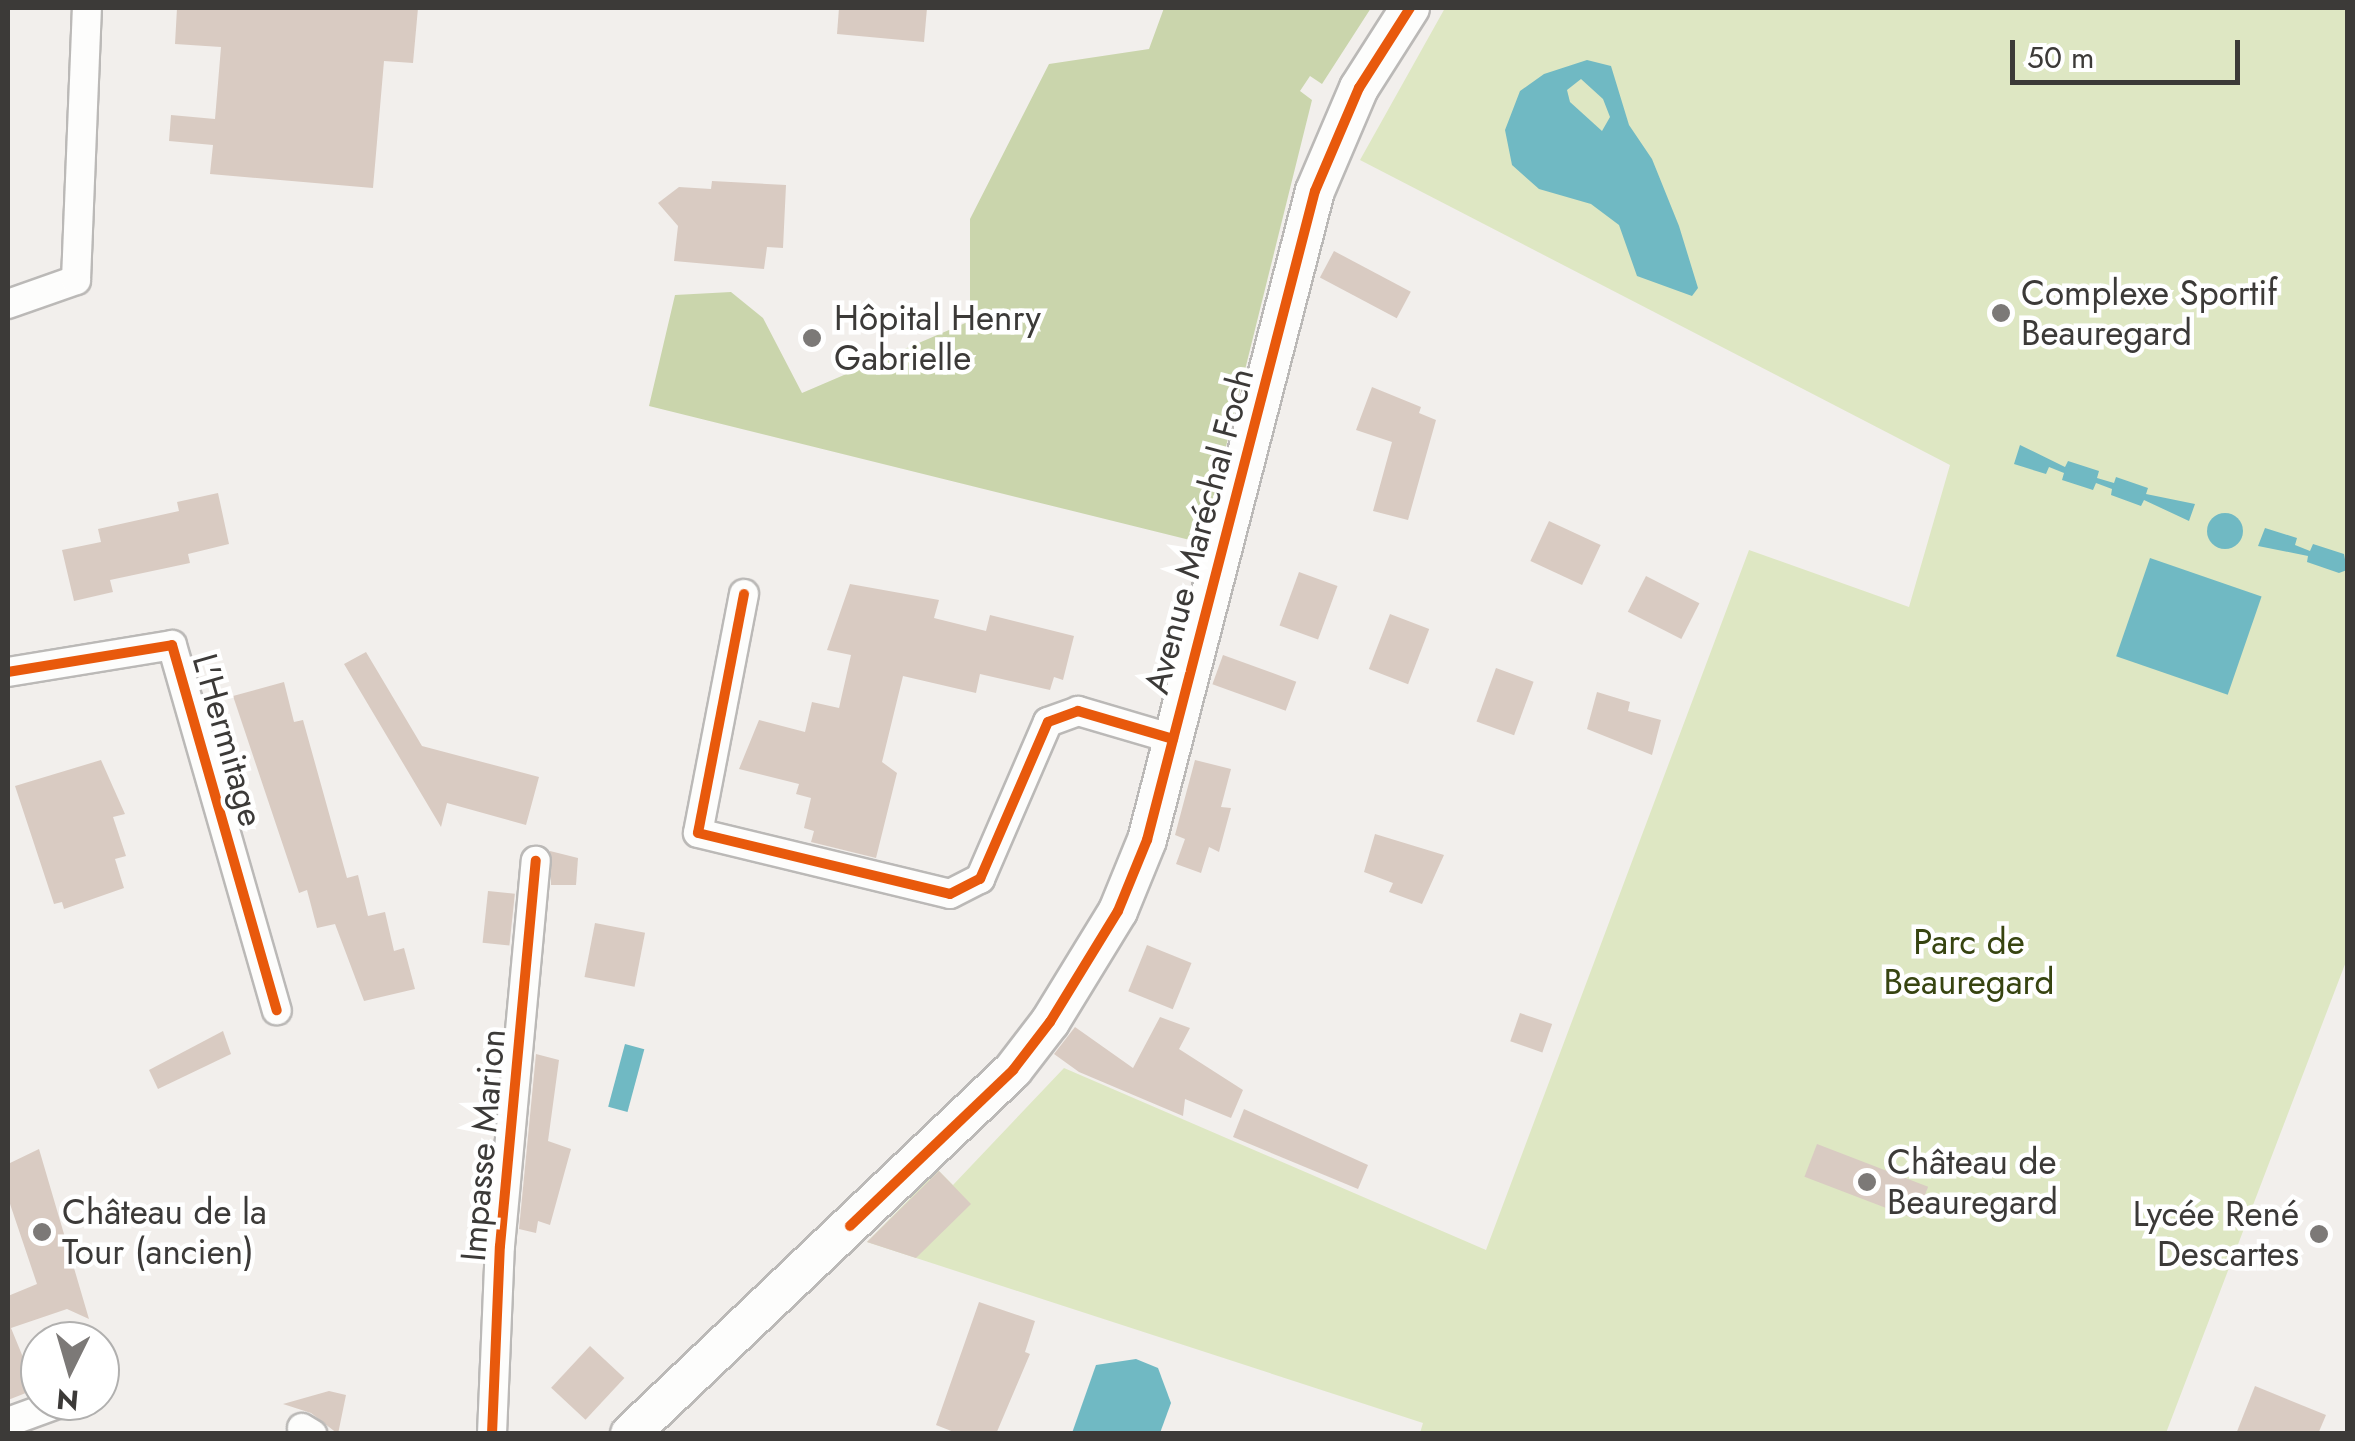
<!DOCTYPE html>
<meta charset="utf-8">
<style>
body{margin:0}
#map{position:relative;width:2355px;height:1441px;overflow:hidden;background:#f2efec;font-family:Jost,sans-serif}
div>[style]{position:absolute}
.green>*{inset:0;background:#dee7c3}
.forest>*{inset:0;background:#cad5ac}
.water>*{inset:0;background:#70b9c3;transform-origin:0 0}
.round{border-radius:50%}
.building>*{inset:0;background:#d9cbc2;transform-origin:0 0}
.roads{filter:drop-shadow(2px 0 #bbb9b7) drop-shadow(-2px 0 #bbb9b7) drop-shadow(0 2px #bbb9b7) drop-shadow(0 -2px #bbb9b7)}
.street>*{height:28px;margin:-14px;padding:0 14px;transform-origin:14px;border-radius:14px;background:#fdfdfc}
.secondary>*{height:38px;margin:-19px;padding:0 19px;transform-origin:19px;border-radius:19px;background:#fdfdfc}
.cycleway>*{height:10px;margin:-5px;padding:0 5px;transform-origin:5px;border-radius:5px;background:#e8590c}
.dots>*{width:28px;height:28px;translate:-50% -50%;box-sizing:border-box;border:5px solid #fff;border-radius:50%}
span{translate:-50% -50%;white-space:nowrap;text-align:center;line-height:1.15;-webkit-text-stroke:9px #fff;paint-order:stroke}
.poi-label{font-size:35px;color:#3c3a38}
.left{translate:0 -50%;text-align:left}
.right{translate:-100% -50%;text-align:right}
.street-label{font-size:35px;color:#3c3a38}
.park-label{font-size:35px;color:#374410}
.frame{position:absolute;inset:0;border:10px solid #3c3a38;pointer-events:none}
.north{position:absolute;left:20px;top:1321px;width:100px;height:100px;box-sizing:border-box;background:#fff;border:2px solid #b1b0af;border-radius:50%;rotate:185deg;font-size:28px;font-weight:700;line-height:40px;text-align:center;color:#3c3a38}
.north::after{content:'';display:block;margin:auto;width:35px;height:45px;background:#7c7977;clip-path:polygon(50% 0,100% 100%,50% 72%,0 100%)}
.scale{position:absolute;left:2010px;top:40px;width:230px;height:45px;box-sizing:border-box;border:5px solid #3c3a38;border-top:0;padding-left:12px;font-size:30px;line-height:35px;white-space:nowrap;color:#3c3a38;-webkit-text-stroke:8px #fff;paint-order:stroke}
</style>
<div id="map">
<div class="green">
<i style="clip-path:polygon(1445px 8px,2347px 8px,2347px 959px,2166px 1433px,1420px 1433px,1423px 1423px,867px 1242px,938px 1170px,953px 1185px,1064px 1068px,1486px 1250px,1749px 550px,1909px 607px,1950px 465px,1360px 160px)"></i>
</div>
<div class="forest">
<i style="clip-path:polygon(1164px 8px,1371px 8px,1322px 84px,1310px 76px,1300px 91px,1312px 100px,1202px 543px,649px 406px,675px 295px,731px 292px,763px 318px,802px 393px,970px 321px,970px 219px,1049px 64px,1149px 49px)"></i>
</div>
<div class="water">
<i style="clip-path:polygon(evenodd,1587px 60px,1611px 66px,1629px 125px,1652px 159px,1679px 226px,1698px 288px,1692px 296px,1637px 276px,1619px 225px,1591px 204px,1539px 189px,1512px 165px,1505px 130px,1520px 91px,1544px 74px,1587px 60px,1581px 79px,1603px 99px,1610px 117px,1602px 131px,1570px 102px,1567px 90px,1581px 79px)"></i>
<i style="clip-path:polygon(2020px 445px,2065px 467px,2068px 461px,2099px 471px,2097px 478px,2114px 483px,2116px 477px,2148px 488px,2146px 494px,2195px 504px,2189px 521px,2144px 500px,2141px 506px,2111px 495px,2112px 489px,2096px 483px,2093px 490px,2062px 480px,2064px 473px,2049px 467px,2046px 474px,2014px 464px)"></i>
<i class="round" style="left:2207px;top:513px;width:36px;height:36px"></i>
<i style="clip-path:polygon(2265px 528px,2297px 538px,2295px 545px,2310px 551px,2313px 544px,2344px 554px,2347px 570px,2339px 573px,2307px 562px,2308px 556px,2258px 546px)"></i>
<i style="left:2150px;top:558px;width:118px;height:104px;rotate:19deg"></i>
<i style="left:625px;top:1044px;width:20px;height:65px;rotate:15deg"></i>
<i style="clip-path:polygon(1136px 1359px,1158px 1368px,1171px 1403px,1160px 1433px,1072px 1433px,1096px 1365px)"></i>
</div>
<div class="building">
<i style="clip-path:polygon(177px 8px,418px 8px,413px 63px,384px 61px,373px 188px,210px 174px,213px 145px,169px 141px,171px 115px,215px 119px,221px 47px,175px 44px)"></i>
<i style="clip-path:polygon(839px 8px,927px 8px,924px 42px,837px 34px)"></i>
<i style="clip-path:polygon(712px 181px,786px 185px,783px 248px,767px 247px,764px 269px,674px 261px,678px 226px,658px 203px,679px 187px,711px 189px)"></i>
<i style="left:1334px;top:251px;width:87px;height:30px;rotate:28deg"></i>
<i style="clip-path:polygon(1372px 387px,1421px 407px,1419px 413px,1436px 420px,1408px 520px,1373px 511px,1392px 442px,1356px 430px)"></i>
<i style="clip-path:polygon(218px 493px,229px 544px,188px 554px,190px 563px,110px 580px,113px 592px,74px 601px,62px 550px,101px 542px,98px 529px,179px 511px,177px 502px)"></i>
<i style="left:1549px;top:521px;width:57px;height:44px;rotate:25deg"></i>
<i style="left:1299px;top:572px;width:41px;height:57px;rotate:20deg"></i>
<i style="left:1646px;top:576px;width:60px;height:40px;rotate:27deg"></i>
<i style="clip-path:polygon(850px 584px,939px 600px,934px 618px,986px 631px,990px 615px,1074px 636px,1063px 680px,1054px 677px,1050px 690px,980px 674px,976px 693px,903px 676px,882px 762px,897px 773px,876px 858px,811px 842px,814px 831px,804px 828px,811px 798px,796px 794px,799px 784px,739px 769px,759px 720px,805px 732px,812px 702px,839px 708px,851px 655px,827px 650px)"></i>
<i style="left:1390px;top:614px;width:42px;height:59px;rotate:21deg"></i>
<i style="clip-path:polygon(366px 652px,422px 746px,539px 777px,526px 825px,447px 803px,441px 827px,344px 664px)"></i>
<i style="left:1223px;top:655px;width:78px;height:31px;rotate:20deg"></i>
<i style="left:1496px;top:668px;width:40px;height:57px;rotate:20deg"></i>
<i style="clip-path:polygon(284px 682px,294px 722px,303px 720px,347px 878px,358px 875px,368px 916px,385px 912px,394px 951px,404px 948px,415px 989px,364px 1001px,335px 924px,317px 928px,307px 890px,299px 893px,233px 696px)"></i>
<i style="clip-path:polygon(1597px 692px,1630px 702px,1628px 711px,1661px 720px,1652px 755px,1587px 729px)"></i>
<i style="clip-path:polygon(101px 760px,125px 814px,113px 817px,126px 856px,115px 859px,124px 888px,64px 909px,62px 902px,54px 904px,15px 786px)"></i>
<i style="clip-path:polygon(1195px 760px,1231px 769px,1221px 807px,1231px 808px,1219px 852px,1209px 847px,1201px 873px,1176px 864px,1185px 839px,1175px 835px)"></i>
<i style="clip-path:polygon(1375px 834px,1444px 855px,1422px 904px,1389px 892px,1393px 883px,1364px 872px)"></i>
<i style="clip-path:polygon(550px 851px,578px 858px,576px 885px,551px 885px)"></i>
<i style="left:488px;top:891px;width:27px;height:52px;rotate:6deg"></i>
<i style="left:595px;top:923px;width:51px;height:55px;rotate:11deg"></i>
<i style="left:1147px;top:945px;width:48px;height:50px;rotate:22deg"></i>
<i style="left:1520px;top:1013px;width:34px;height:30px;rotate:19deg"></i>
<i style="clip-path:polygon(1160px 1017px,1190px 1028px,1179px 1049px,1243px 1090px,1231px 1118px,1185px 1099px,1183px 1116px,1079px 1072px,1054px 1054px,1075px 1027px,1133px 1068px)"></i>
<i style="clip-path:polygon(223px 1031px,231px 1054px,158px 1089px,149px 1070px)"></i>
<i style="clip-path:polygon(536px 1054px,559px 1060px,548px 1141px,571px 1149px,550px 1225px,538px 1221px,536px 1233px,519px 1229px)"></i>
<i style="clip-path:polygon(1244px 1109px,1368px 1165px,1358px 1189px,1233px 1137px)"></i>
<i style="left:1817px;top:1144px;width:119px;height:35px;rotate:21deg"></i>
<i style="clip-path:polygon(39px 1149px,89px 1319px,67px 1309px,11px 1328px,36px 1389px,8px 1400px,8px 1296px,37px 1284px,8px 1198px,8px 1164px)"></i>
<i style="clip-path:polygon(939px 1171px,971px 1204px,916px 1258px,867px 1242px)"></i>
<i style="clip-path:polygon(979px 1302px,1035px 1321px,1025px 1352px,1030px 1354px,996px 1434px,959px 1434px,936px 1425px)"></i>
<i style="left:590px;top:1346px;width:47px;height:57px;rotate:43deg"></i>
<i style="clip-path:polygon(2255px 1386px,2326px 1415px,2318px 1434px,2236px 1434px)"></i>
<i style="clip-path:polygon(329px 1391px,346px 1395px,338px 1434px,311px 1413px,283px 1404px)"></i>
</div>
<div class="roads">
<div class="street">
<i style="left:8px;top:304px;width:72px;rotate:-19.4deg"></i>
<i style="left:76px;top:280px;width:272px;rotate:-87.7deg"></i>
<i style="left:744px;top:594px;width:243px;rotate:100.9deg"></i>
<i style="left:698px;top:833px;width:259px;rotate:13.6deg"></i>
<i style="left:950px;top:894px;width:34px;rotate:-27deg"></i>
<i style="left:980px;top:879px;width:171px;rotate:-66.6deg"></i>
<i style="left:1048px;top:722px;width:32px;rotate:-20deg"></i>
<i style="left:1078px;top:711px;width:99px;rotate:16.4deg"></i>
<i style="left:8px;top:672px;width:166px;rotate:-9.3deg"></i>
<i style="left:172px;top:645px;width:380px;rotate:74deg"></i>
<i style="left:8px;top:1422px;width:47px;rotate:-20deg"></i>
<i style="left:302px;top:1428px;width:12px;rotate:31deg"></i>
<i style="left:492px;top:1434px;width:188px;rotate:-87.6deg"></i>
<i style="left:500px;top:1246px;width:387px;rotate:-84.7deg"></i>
</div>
<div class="secondary">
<i style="left:630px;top:1434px;width:528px;rotate:-43.54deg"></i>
<i style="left:1013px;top:1070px;width:61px;rotate:-52.4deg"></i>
<i style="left:1050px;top:1022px;width:130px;rotate:-58.5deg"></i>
<i style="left:1118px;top:911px;width:77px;rotate:-67.8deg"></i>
<i style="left:1147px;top:840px;width:670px;rotate:-75.49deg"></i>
<i style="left:1315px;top:191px;width:112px;rotate:-66.9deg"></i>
<i style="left:1359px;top:88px;width:95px;rotate:-57.5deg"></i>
</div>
</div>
<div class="cycleway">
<i style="left:744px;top:594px;width:243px;rotate:100.9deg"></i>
<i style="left:698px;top:833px;width:259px;rotate:13.6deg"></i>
<i style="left:950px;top:894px;width:34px;rotate:-27deg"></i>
<i style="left:980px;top:879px;width:171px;rotate:-66.6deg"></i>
<i style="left:1048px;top:722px;width:32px;rotate:-20deg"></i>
<i style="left:1078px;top:711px;width:99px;rotate:16.4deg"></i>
<i style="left:8px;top:672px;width:166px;rotate:-9.3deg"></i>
<i style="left:172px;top:645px;width:380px;rotate:74deg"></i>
<i style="left:850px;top:1226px;width:226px;rotate:-43.7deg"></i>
<i style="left:1013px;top:1070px;width:61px;rotate:-52.4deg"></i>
<i style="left:1050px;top:1022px;width:130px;rotate:-58.5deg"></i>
<i style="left:1118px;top:911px;width:77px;rotate:-67.8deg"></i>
<i style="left:1147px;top:840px;width:670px;rotate:-75.49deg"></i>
<i style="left:1315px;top:191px;width:112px;rotate:-66.9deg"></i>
<i style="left:1359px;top:88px;width:95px;rotate:-57.5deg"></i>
<i style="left:492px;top:1434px;width:188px;rotate:-87.6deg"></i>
<i style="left:500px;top:1246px;width:387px;rotate:-84.7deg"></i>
</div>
<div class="dots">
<i style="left:2001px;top:313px;background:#7c7977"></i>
<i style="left:812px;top:338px;background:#7c7977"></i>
<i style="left:1867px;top:1182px;background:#7c7977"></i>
<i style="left:42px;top:1232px;background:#7c7977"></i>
<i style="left:2319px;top:1234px;background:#7c7977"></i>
</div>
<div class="poi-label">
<span class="left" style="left:2021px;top:313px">Complexe Sportif<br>Beauregard</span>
<span class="left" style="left:834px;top:338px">Hôpital Henry<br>Gabrielle</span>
<span class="left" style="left:1887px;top:1182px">Château de<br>Beauregard</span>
<span class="left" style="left:62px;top:1232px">Château de la<br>Tour (ancien)</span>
<span class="right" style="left:2299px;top:1234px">Lycée René<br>Descartes</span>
</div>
<div class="street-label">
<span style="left:1199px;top:531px;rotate:-75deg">Avenue Maréchal Foch</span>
<span style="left:228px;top:740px;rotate:74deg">L'Hermitage</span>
<span style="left:483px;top:1145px;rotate:-85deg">Impasse Marion</span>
</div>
<div class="park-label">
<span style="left:1969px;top:962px">Parc de<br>Beauregard</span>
</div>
<div class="frame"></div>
<div class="north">N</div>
<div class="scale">50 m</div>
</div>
